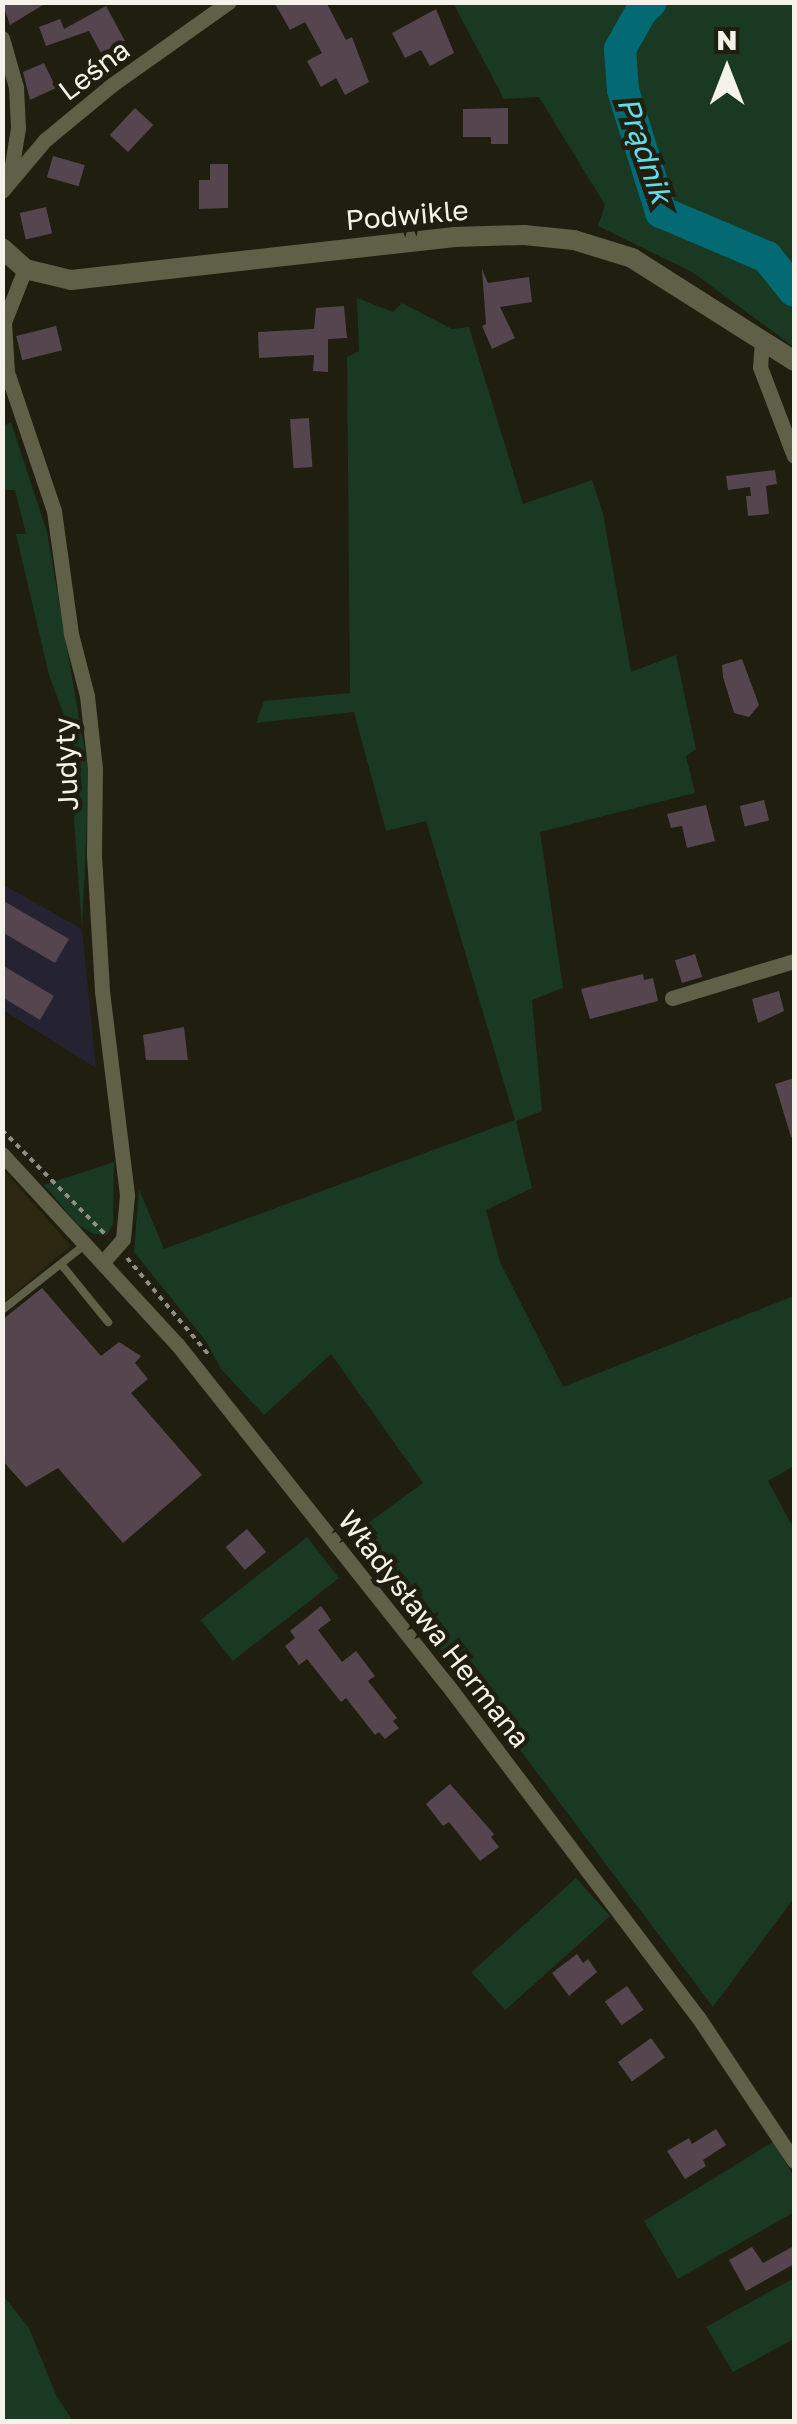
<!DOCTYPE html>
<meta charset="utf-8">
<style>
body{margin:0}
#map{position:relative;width:797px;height:2424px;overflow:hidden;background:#201e0e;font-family:"Golos Text",sans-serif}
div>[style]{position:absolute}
.industrial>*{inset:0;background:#252232}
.built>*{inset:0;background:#2b2710}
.green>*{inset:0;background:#193922;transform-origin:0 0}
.river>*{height:32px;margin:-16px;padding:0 16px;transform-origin:16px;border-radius:16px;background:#036973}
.building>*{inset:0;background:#55454f;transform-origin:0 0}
.path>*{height:4px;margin-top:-2px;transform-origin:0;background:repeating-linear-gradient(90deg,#908e81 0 5px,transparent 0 10px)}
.service>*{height:8px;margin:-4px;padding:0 4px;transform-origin:4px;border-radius:4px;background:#605f47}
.minor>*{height:15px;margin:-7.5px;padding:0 7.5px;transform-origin:7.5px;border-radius:7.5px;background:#605f47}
.tertiary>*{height:20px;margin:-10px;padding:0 10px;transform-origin:10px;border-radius:10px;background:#605f47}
span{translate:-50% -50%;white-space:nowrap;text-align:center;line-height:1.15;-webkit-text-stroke:9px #201e0e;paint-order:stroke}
.street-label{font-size:28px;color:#f5f3e9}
.water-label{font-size:30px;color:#61dceb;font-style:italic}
.frame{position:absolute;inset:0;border:5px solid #f5f3e9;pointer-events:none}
.north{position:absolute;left:677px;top:20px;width:100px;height:100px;-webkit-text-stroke:8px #201e0e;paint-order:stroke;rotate:0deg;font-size:28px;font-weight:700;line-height:40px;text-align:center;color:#f5f3e9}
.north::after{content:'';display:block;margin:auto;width:35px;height:45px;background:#f5f3e9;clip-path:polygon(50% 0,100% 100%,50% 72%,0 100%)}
</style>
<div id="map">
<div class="industrial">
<i style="clip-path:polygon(2px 884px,82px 929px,96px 1068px,3px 1010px)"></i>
</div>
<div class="built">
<i style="clip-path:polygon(2px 1168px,71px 1246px,3px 1303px,2px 1303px)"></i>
</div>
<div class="green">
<i style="clip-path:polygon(453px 3px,794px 3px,794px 347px,692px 272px,598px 226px,605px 205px,539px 97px,504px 99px)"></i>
<i style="clip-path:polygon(357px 298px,393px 312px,402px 303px,452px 329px,469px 327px,523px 504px,592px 480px,603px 513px,631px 672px,676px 655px,696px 749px,686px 756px,695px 793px,540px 832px,563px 988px,532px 1000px,542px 1111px,516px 1121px,532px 1188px,486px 1210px,500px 1262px,563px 1387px,794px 1296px,794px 1466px,768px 1481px,794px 1529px,794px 1898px,713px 2007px,505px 1730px,350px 1536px,423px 1483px,331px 1354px,264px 1415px,221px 1369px,205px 1340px,134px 1252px,139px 1189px,164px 1249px,515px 1120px,426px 821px,386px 831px,354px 712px,256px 723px,264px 701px,350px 693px,347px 357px,359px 351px)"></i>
<i style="clip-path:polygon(11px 422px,47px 532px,89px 775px,82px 929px,74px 820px,78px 778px,73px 740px,49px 675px,16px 534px,26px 534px,15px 490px,3px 490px,3px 426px)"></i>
<i style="clip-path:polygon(114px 1162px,113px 1224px,107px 1235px,94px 1234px,78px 1225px,44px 1185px)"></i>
<i style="left:307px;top:1537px;width:52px;height:135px;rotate:52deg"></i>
<i style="left:576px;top:1878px;width:51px;height:141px;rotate:48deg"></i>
<i style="clip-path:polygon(773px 2142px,794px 2176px,794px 2212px,678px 2279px,644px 2221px)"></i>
<i style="clip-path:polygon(794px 2278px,794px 2339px,733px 2372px,706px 2327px)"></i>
<i style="clip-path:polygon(2px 2294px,29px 2328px,56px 2395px,73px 2421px,3px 2421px)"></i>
</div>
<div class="river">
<i style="left:651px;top:2px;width:12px;rotate:138deg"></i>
<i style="left:642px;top:10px;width:45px;rotate:119.4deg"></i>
<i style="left:620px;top:49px;width:41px;rotate:85.8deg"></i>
<i style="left:623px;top:90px;width:128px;rotate:72.7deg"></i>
<i style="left:661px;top:212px;width:115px;rotate:23deg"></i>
<i style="left:767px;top:257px;width:43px;rotate:51.5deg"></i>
</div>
<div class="building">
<i style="clip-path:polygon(2px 2px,48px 2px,10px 25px)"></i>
<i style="clip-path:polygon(274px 2px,326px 2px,346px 40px,352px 37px,369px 82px,345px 95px,336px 78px,321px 87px,307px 61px,322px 53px,305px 22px,290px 30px)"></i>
<i style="clip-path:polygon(106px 6px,125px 41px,101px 53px,89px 31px,46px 46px,39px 27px,60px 19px,64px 29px)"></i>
<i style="clip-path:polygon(436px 9px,454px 53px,430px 66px,421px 50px,405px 58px,392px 33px)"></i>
<i style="clip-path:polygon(44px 63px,56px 88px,30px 100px,23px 72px)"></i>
<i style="left:135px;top:108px;width:25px;height:37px;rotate:43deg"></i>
<i style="clip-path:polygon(508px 108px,508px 144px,491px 144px,491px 137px,463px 137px,463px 109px)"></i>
<i style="left:53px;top:156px;width:33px;height:22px;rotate:16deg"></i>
<i style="clip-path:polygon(210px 164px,228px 164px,228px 208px,199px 209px,199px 180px,210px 180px)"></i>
<i style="left:46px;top:207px;width:27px;height:27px;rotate:77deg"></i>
<i style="clip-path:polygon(482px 269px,488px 283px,529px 277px,532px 302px,500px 307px,515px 338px,492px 349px,482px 326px,486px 324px)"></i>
<i style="clip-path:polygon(344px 306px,347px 338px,328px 339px,328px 372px,313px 371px,314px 355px,259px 358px,258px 332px,314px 329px,316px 308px)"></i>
<i style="left:56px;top:326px;width:25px;height:41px;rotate:76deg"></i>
<i style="left:309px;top:418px;width:49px;height:19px;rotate:86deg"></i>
<i style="clip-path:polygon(775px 470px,777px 484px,766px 486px,769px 514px,748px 516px,746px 496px,751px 496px,750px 487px,728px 490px,726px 476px)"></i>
<i style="clip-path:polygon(742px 659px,759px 705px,749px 717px,734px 713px,723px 677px,722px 665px)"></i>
<i style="left:764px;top:800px;width:21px;height:25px;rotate:76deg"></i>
<i style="clip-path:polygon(706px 805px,715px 841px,687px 848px,682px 826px,671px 828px,667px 814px)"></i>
<i style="clip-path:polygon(2px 900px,69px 939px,55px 963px,2px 932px)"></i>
<i style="left:695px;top:954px;width:24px;height:21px;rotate:73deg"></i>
<i style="clip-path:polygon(2px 965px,54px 996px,40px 1020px,2px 997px)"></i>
<i style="clip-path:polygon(643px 974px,644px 980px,653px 978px,658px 1001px,590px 1019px,581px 989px)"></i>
<i style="clip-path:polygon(779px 991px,784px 1011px,758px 1023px,752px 999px)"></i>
<i style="clip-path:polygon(184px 1027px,188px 1060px,146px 1060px,143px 1035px)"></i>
<i style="clip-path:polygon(794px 1078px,794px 1136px,791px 1137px,775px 1084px)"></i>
<i style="clip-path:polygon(42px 1288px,101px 1356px,119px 1342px,141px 1356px,135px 1363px,148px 1379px,131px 1393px,202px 1475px,123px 1543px,58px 1468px,26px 1487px,2px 1460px,2px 1320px)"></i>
<i style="left:247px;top:1529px;width:30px;height:28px;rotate:50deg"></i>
<i style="clip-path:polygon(321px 1606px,331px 1620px,318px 1630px,342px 1662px,356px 1651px,375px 1676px,368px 1681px,397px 1718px,393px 1721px,399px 1728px,385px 1739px,379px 1732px,375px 1735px,346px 1698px,341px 1702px,307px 1659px,299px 1665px,285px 1646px,295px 1638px,290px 1631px)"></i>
<i style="clip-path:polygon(450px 1784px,494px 1834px,491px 1837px,499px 1847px,480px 1861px,449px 1822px,443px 1826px,426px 1804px)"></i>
<i style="clip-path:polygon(577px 1954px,583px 1963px,588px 1959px,597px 1972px,569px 1996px,552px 1973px)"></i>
<i style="left:627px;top:1986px;width:29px;height:27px;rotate:55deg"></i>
<i style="left:651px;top:2038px;width:24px;height:41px;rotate:54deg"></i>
<i style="clip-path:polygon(716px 2129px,726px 2145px,703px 2160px,706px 2166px,685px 2179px,667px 2151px,689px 2138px,692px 2144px)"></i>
<i style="clip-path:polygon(794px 2246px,794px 2264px,746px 2291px,729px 2260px,752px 2247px,763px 2263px)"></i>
</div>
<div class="path">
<i style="left:2px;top:1130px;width:149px;rotate:45.3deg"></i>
<i style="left:127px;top:1258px;width:126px;rotate:49.8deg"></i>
</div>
<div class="service">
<i style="left:61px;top:1264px;width:75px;rotate:51deg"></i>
<i style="left:2px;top:1310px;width:108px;rotate:-38.2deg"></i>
</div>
<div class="minor">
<i style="left:2px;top:38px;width:51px;rotate:74.1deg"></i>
<i style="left:16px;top:87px;width:41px;rotate:87.2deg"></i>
<i style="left:18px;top:128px;width:50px;rotate:99.3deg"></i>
<i style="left:2px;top:191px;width:67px;rotate:-49.9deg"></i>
<i style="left:45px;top:140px;width:88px;rotate:-39.5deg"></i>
<i style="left:113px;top:84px;width:142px;rotate:-35.3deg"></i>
<i style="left:25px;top:269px;width:57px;rotate:111.6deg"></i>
<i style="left:4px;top:322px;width:50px;rotate:86.6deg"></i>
<i style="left:7px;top:372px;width:147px;rotate:71.3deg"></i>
<i style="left:54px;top:511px;width:124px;rotate:82.1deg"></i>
<i style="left:71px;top:634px;width:64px;rotate:75.5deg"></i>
<i style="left:87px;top:696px;width:73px;rotate:83.7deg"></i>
<i style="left:95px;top:769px;width:86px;rotate:90.7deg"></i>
<i style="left:94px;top:855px;width:136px;rotate:86.6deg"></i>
<i style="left:102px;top:991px;width:206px;rotate:83deg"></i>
<i style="left:127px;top:1195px;width:44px;rotate:95.2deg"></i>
<i style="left:123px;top:1239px;width:29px;rotate:131deg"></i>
<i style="left:762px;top:340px;width:27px;rotate:94deg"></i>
<i style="left:760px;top:367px;width:95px;rotate:69.1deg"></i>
<i style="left:672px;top:998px;width:127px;rotate:-16.9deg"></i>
<i style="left:2px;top:1154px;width:258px;rotate:47.4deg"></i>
<i style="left:177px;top:1344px;width:433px;rotate:51.6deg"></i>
<i style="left:446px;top:1683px;width:418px;rotate:53deg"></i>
<i style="left:698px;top:2017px;width:173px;rotate:56.3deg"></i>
</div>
<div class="tertiary">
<i style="left:2px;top:248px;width:31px;rotate:42deg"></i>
<i style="left:25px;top:269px;width:47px;rotate:13.4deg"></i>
<i style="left:71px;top:280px;width:386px;rotate:-6.4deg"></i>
<i style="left:455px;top:237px;width:69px;rotate:-1.7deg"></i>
<i style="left:524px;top:235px;width:50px;rotate:5.7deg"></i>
<i style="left:574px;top:240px;width:61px;rotate:17.2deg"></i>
<i style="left:632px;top:258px;width:192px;rotate:32.4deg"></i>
</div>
<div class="street-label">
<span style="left:94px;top:70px;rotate:-37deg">Leśna</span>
<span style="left:407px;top:215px;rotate:-5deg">Podwikle</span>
<span style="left:66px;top:764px;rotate:-93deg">Judyty</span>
<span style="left:434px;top:1629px;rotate:52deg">Władysława Hermana</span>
</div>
<div class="water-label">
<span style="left:645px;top:150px;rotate:71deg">Prądnik</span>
</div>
<div class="frame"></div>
<div class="north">N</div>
</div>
